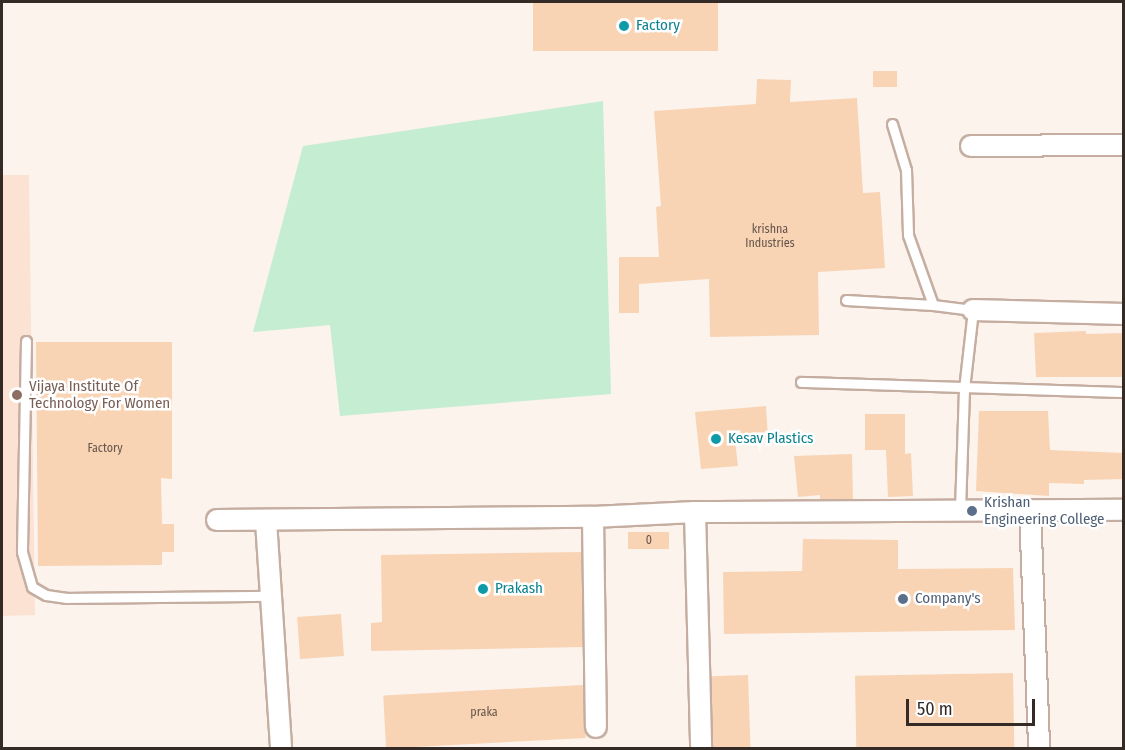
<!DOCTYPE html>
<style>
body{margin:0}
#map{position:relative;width:1125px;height:750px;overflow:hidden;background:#fcf3ed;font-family:"Fira Sans Condensed",sans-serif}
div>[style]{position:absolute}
.built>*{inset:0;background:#fbe2d3}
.green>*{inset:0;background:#c4edd2}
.building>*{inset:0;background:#f8d4b5;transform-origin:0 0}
.roads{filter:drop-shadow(2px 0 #c5aea1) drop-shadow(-2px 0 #c5aea1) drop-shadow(0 2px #c5aea1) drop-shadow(0 -2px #c5aea1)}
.service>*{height:9px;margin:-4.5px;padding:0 4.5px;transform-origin:4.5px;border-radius:4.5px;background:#fff}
.minor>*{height:20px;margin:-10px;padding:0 10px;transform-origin:10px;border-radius:10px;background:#fff}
.dots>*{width:16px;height:16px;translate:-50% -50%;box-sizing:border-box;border:3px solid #fff;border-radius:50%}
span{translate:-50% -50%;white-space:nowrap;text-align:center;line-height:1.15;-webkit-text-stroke:5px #fff;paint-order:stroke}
.number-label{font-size:12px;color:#65554a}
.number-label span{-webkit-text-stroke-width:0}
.culture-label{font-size:15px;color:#0d838f}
.left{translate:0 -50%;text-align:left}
.education-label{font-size:15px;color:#785e54}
.service-label{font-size:15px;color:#4e5e75}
.frame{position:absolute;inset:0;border:3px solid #342b26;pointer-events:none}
.scale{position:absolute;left:906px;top:699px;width:129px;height:27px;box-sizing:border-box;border:3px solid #342b26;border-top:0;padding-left:8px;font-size:18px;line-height:21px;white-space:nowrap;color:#342b26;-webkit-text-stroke:4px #fff;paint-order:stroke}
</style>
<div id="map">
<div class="built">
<i style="clip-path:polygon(2px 175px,29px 175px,35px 615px,2px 616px)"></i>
</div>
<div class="green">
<i style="clip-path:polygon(603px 101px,611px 394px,340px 416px,330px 325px,253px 332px,303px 146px)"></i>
</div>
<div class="building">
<i style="left:533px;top:2px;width:185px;height:49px"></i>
<i style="left:873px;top:71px;width:24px;height:16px"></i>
<i style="clip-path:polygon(757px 79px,791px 80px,790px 102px,857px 98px,863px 193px,880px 192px,885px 268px,818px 272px,819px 335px,710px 337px,709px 279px,639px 284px,639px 313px,619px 313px,619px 257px,659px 257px,656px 207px,661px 206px,654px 111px,756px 104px)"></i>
<i style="clip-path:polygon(1086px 331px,1086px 334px,1124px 333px,1124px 377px,1036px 377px,1034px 333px)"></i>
<i style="clip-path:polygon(36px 342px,172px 342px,172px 479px,161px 478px,162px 524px,174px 524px,174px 552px,162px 552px,162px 565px,38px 566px)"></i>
<i style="clip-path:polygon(766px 406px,768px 439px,735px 440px,738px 466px,701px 469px,695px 412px)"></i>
<i style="clip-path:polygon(979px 411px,1048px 411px,1050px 450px,1124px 453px,1124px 479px,1084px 480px,1084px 484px,1049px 483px,1049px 496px,976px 491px)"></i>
<i style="clip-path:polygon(865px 414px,905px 414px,905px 454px,911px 453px,913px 496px,888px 497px,886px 450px,865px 450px)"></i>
<i style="clip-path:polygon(852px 454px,853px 499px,820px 499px,820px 495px,798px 497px,794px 456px)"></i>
<i style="left:669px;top:532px;width:17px;height:41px;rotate:90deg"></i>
<i style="clip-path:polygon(803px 539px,898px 540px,898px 569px,1013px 568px,1015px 630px,724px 634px,723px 572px,802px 571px)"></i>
<i style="clip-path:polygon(582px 552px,583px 647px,371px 651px,371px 623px,382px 622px,381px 555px)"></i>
<i style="left:341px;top:614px;width:42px;height:44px;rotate:86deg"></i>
<i style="left:1013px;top:673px;width:75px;height:158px;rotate:89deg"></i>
<i style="left:748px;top:675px;width:73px;height:37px;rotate:88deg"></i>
<i style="left:583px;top:685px;width:53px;height:200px;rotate:87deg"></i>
</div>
<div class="roads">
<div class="service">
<i style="left:892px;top:124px;width:48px;rotate:73.1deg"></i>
<i style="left:906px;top:170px;width:65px;rotate:88.2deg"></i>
<i style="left:908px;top:235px;width:74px;rotate:70.3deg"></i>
<i style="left:846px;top:300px;width:87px;rotate:3.3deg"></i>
<i style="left:933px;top:305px;width:40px;rotate:7.1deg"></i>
<i style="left:973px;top:310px;width:80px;rotate:96.5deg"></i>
<i style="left:964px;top:389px;width:122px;rotate:91.9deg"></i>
<i style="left:26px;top:341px;width:211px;rotate:91.1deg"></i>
<i style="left:22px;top:552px;width:36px;rotate:74deg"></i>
<i style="left:32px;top:587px;width:16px;rotate:30deg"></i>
<i style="left:46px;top:595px;width:21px;rotate:8deg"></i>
<i style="left:67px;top:598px;width:204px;rotate:-0.6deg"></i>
<i style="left:801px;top:382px;width:323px;rotate:1.8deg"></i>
</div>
<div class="minor">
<i style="left:971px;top:146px;width:153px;rotate:-0.4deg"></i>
<i style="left:973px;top:310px;width:151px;rotate:1.5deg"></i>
<i style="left:1030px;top:510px;width:238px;rotate:87.8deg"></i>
<i style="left:695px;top:512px;width:236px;rotate:88.5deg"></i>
<i style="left:593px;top:517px;width:210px;rotate:89.2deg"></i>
<i style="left:217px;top:520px;width:376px;rotate:-0.5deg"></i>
<i style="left:593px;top:517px;width:102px;rotate:-2.8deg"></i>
<i style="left:695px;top:512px;width:429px;rotate:-0.3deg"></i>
<i style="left:266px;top:521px;width:227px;rotate:86.2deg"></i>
</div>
</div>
<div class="dots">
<i style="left:624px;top:26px;background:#0f9aa8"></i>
<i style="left:17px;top:395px;background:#8d6e63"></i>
<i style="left:716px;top:439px;background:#0f9aa8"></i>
<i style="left:972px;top:511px;background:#5c6f8a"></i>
<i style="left:483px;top:589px;background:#0f9aa8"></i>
<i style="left:903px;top:599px;background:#5c6f8a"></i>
</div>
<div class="number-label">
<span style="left:770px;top:237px">krishna<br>Industries</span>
<span style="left:105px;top:449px">Factory</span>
<span style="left:649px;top:541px">0</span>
<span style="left:484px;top:713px">praka</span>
</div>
<div class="culture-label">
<span class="left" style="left:636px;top:26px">Factory</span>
<span class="left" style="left:728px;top:439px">Kesav Plastics</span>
<span class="left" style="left:495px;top:589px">Prakash</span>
</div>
<div class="education-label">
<span class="left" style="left:29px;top:395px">Vijaya Institute Of<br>Technology For Women</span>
</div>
<div class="service-label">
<span class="left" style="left:984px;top:511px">Krishan<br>Engineering College</span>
<span class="left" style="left:915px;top:599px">Company's</span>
</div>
<div class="frame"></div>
<div class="scale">50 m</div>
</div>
